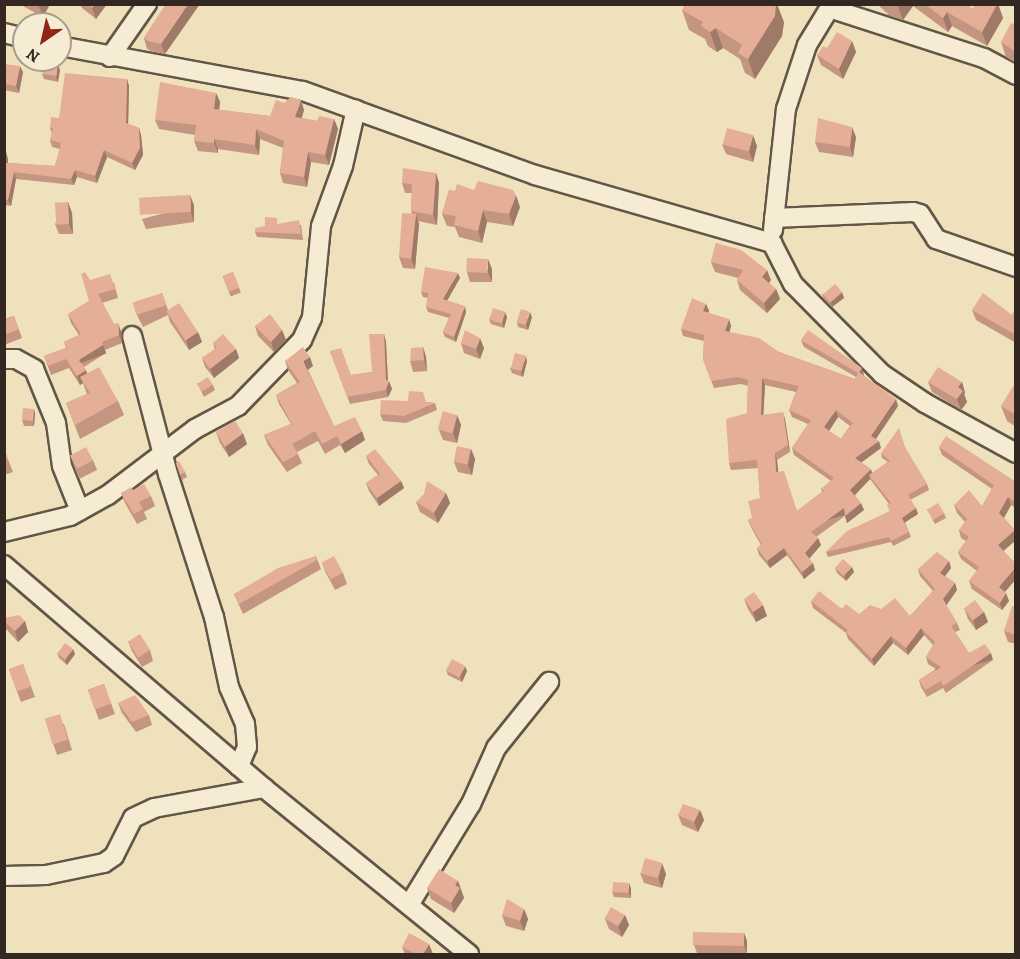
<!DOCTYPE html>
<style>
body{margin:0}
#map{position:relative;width:1020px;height:959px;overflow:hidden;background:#efe1bb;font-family:Alegreya,serif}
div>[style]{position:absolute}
.roads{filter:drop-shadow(2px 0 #625648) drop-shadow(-2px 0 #625648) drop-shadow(0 2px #625648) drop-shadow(0 -2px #625648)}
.minor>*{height:18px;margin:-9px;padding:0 9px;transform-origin:9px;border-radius:9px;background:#f5ecd3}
.wall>*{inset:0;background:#c49681;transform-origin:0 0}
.shaded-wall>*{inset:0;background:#a07a69;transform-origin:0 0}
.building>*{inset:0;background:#e4af96;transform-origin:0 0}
span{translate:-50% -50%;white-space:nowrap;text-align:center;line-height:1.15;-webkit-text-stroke:5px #f5ecd3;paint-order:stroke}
.frame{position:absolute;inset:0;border:6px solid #332722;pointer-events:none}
.north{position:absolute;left:12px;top:12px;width:60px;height:60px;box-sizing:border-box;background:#f5ecd3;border:2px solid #a79d8c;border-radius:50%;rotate:214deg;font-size:16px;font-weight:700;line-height:24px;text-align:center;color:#332722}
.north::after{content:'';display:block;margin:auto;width:21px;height:27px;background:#8f2418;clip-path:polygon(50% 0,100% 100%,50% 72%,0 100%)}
</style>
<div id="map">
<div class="roads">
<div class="minor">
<i style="left:829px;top:8px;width:163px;rotate:17.9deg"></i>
<i style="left:984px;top:58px;width:36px;rotate:28deg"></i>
<i style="left:4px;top:33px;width:21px;rotate:14deg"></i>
<i style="left:60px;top:46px;width:247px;rotate:10.5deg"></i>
<i style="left:303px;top:91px;width:247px;rotate:19.9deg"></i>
<i style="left:535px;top:175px;width:247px;rotate:16deg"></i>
<i style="left:772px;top:243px;width:46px;rotate:62.9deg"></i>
<i style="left:793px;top:284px;width:127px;rotate:45.3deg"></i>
<i style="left:882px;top:374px;width:52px;rotate:34deg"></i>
<i style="left:925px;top:403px;width:104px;rotate:28.8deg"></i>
<i style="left:110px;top:57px;width:65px;rotate:-55.1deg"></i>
<i style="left:774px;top:218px;width:139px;rotate:-2.5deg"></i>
<i style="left:913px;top:212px;width:7px;rotate:16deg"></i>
<i style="left:920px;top:214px;width:30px;rotate:57deg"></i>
<i style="left:936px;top:239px;width:85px;rotate:19.3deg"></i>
<i style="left:773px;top:230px;width:122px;rotate:-83.9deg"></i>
<i style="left:786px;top:109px;width:67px;rotate:-71.8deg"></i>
<i style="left:807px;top:45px;width:48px;rotate:-58.6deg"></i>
<i style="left:132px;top:336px;width:143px;rotate:75.4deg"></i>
<i style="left:168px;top:474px;width:150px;rotate:72.2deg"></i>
<i style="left:214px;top:617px;width:72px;rotate:77.9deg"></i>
<i style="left:229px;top:687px;width:40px;rotate:66.6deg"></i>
<i style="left:245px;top:724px;width:23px;rotate:85deg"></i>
<i style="left:247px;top:747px;width:21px;rotate:113deg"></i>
<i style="left:4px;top:359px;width:12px"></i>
<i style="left:16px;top:359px;width:21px;rotate:29deg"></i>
<i style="left:34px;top:369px;width:58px;rotate:67.8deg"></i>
<i style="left:56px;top:423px;width:43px;rotate:82.1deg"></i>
<i style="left:62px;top:466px;width:48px;rotate:68.2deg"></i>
<i style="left:4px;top:532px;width:68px;rotate:-13.6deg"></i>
<i style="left:70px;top:516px;width:43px;rotate:-28.9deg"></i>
<i style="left:108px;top:495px;width:109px;rotate:-37.2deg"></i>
<i style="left:195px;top:429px;width:49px;rotate:-28.1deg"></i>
<i style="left:238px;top:406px;width:92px;rotate:-45.9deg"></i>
<i style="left:302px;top:340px;width:24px;rotate:-66deg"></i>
<i style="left:312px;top:318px;width:92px;rotate:-84.4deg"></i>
<i style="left:321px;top:226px;width:64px;rotate:-69.9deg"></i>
<i style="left:343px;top:166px;width:58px;rotate:-77.2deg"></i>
<i style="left:4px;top:565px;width:343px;rotate:40.6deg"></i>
<i style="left:264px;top:788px;width:264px;rotate:39deg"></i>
<i style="left:4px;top:876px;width:42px;rotate:-1.4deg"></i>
<i style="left:46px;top:875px;width:59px;rotate:-11.7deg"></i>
<i style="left:104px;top:863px;width:12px;rotate:-35deg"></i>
<i style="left:114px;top:856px;width:42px;rotate:-63.4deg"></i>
<i style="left:133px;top:818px;width:23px;rotate:-25deg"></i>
<i style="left:154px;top:808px;width:112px;rotate:-10.3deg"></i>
<i style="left:409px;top:905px;width:119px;rotate:-58.5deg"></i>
<i style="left:471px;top:804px;width:61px;rotate:-65.9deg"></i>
<i style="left:496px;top:748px;width:85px;rotate:-51.2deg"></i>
</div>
</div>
<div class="wall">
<i style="clip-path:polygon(19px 4px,50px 4px,43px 17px)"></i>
<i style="clip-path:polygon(80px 4px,107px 4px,96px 19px,82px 8px)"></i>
<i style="clip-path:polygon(166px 4px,165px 54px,151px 51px,147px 49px,144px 38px)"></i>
<i style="clip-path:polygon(877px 4px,966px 4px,973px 9px,998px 4px,1003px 18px,987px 46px,952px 26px,948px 32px,913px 6px,903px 20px,890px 16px)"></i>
<i style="clip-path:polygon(682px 10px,784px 22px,782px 36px,755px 79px,745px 73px,740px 59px,723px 48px,717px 52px,708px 46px,705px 39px,689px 30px)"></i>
<i style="clip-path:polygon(1016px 25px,1016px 63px,1006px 57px,1001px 42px)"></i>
<i style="clip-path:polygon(852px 41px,856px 52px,843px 79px,821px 65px,817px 55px,827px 48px)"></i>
<i style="clip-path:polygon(4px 64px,23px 72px,19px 93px,4px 90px)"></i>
<i style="clip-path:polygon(58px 65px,60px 70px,58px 82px,44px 79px,42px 74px)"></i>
<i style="clip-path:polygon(127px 79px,129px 86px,128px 124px,139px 128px,141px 135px,143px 155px,135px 170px,107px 157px,97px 183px,77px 177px,74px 185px,16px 179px,11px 206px,4px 205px,4px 152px,6px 152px,8px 159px,8px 163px,55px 166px,60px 149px,52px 147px,50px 140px,52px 134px,50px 128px,59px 118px)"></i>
<i style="clip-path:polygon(216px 93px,220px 102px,219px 110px,270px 116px,304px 110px,302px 118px,317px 121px,334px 119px,338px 129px,329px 165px,311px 162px,307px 187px,283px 183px,280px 173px,283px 148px,260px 139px,259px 155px,218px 149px,218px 153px,198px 151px,194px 141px,195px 135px,159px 129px,155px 120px)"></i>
<i style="clip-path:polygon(856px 137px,853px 157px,819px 152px,815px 142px)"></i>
<i style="clip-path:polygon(722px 144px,757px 146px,753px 162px,726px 154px)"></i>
<i style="clip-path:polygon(436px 173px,439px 183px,437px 225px,418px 221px,419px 224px,415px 269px,403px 268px,399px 257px,412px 214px,411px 211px,412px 193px,405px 193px,402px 183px)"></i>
<i style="clip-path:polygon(449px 190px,520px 207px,513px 226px,487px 222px,482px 243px,459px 237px,455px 227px,447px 226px,442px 214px)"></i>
<i style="clip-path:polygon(68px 202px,72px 213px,73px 234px,59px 234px,55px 224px)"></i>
<i style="clip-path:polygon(194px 205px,194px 222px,146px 229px,142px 219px)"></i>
<i style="clip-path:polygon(279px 224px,301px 225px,303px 240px,257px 237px,255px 232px,265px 226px)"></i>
<i style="clip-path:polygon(716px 243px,771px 280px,769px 283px,776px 289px,780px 299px,767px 313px,740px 290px,737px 280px,738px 278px,715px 272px,711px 262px)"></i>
<i style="clip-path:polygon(492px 269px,492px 282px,470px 282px,467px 272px)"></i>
<i style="left:233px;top:272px;width:22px;height:11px;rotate:69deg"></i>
<i style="clip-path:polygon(460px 278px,447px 301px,466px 312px,456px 342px,445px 337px,443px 332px,449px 318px,428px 312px,426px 307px,428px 298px,423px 297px,421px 292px)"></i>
<i style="clip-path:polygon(90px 280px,114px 283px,118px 298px,102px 303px,114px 324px,121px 331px,122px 343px,105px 350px,106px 353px,84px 367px,87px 374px,118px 401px,124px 415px,80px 439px,66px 403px,87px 394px,83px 383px,80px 385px,69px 368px,51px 375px,44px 356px,66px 348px,64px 342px,79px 335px,71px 323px,68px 314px,89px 301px)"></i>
<i style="clip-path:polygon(842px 292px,844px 298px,832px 307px,824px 299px,822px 294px)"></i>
<i style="clip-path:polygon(162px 293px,168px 310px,198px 332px,202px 342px,189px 350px,170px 322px,168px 315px,143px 327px,137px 315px,134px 306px)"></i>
<i style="clip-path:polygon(evenodd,706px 304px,709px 311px,708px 313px,731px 326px,729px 332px,779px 352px,855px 379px,856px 377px,804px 347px,801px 340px,864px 375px,864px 376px,898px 406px,876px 439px,881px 448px,861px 462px,872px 473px,888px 462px,882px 458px,881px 453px,905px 448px,927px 484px,929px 490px,910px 500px,918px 514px,905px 522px,911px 537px,893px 546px,891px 542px,828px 557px,826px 552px,890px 511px,887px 505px,889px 504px,870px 479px,855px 495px,864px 510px,847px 523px,845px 516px,816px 537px,818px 538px,821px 545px,809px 559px,815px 570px,804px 579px,787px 555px,770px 568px,759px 555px,757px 548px,761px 545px,751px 527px,748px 520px,752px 518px,760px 498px,758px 468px,731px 470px,729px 463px,747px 413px,748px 386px,741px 384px,714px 388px,703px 359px,704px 341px,683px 336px,681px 329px,706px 304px,765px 385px,796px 392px,789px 410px,792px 417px,808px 424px,792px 448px,794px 455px,831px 481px,821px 489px,822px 492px,797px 511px,778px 472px,777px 460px,790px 452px,785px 419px,763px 415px,765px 385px,706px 304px,838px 417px,850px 426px,841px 439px,829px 431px,838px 417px)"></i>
<i style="clip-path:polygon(972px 310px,1012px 315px,1016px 313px,1016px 343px,976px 320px)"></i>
<i style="clip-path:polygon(14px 316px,22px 338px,4px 345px,4px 319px)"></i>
<i style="clip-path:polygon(507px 317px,504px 328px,491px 324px,489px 319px)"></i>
<i style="clip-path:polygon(532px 317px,528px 330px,518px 327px,517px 322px)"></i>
<i style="clip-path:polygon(255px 326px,282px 330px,286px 340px,274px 352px,258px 336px)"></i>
<i style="clip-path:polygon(384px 334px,386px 342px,388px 381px,392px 389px,388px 397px,350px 404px,330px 351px,351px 375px,372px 372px)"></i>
<i style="clip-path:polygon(213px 343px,236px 349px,239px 358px,214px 378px,205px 367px,202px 358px,215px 349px)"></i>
<i style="clip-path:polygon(461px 343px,484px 348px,480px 359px,464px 353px)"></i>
<i style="clip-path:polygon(423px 347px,426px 357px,427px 371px,413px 372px,410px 361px)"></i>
<i style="clip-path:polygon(285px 361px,313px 366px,308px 370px,334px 426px,365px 440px,345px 453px,340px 445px,325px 454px,318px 441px,297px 452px,302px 463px,287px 472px,268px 445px,264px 435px,291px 424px,279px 404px,276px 395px,297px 383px,288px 370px)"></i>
<i style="clip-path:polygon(527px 361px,523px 377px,512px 373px,510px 368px)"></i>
<i style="clip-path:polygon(928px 382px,962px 382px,965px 393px,964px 394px,967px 402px,961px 410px,932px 392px)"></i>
<i style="clip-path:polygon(197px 383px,213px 385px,215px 390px,204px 397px)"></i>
<i style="clip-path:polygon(1016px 387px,1016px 427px,1007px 421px,1001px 406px)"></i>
<i style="clip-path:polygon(427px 402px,435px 403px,437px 410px,406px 423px,383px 421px,380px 414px)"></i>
<i style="clip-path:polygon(34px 409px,35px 414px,34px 426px,24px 426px,22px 420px)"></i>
<i style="clip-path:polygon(457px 415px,461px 425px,457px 443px,443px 440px,439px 430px)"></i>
<i style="clip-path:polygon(216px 432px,247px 444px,229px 457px,220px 443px)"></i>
<i style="clip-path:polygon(939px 447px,1016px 482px,1016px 508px,1011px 505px,1004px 518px,1016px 532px,1016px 540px,1003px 551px,1016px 564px,1016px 579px,1005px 592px,1009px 601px,1002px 610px,972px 589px,969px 581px,977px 571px,961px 559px,958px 552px,966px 541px,961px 538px,959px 530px,965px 522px,957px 513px,954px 505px,982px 506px,992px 489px,942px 455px)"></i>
<i style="clip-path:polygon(4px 449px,13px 472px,4px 475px)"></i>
<i style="clip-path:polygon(471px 449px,475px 459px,472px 475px,458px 472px,454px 462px)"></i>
<i style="clip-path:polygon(70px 455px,93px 460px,97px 470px,79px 479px)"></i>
<i style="clip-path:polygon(366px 456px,401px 481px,404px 488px,379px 506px,369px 491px,366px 483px,378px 475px,369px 464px)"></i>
<i style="clip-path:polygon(176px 463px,185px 472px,187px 477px,182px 480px)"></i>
<i style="clip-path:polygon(133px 490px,151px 496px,155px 506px,144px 512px,147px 519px,137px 524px,125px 503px,121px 493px)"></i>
<i style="clip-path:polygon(446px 493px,450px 503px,438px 523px,420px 512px,416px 502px)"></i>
<i style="clip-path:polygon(927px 509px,944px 513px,946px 518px,935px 524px)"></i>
<i style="clip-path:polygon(316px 556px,321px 569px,243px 614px,234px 594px)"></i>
<i style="clip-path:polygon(949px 561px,951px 568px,945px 576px,955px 583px,957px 590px,946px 605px,957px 623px,960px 630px,955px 632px,969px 653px,993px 660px,946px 693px,943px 688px,927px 697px,921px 687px,919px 680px,936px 669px,928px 664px,926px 657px,933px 645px,924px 635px,908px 655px,893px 643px,874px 666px,848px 639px,846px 633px,813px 608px,811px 601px,842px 609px,859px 614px,881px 609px,910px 616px,933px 591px,920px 576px,918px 569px)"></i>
<i style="clip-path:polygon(322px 563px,343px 573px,347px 584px,335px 590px,326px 573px)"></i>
<i style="clip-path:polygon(835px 568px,854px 572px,846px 581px,837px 573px)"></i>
<i style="clip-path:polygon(744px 599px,767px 616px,756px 622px,748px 609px)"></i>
<i style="clip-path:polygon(1016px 607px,1016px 644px,1008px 642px,1004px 631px)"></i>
<i style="clip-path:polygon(964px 608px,984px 612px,988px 622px,976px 630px,968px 619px)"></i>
<i style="clip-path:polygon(4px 618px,25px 621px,28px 632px,18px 642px,6px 629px,4px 625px)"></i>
<i style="clip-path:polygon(128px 641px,150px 650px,153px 661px,142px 667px,132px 651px)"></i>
<i style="clip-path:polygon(57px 653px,75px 654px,67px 665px,59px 658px)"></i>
<i style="left:23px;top:664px;width:35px;height:15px;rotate:70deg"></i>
<i style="clip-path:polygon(446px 670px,467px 671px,462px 682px,448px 675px)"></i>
<i style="left:104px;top:684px;width:32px;height:17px;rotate:70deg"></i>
<i style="clip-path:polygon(118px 703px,149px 715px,152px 725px,136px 732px,122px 713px)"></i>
<i style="clip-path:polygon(45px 718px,64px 724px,72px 750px,57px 755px)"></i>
<i style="clip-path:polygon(700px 810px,704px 820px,698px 832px,682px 825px,678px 815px)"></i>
<i style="clip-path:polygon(640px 873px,666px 874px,662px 888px,644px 883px)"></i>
<i style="clip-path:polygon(458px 881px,464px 898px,454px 913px,431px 899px,427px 888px)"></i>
<i style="clip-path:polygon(631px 888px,631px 898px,614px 897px,612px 892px)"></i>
<i style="clip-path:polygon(524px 909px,528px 919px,524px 931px,506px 926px,502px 915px)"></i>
<i style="clip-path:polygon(625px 915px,629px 925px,622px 937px,609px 929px,605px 919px)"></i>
<i style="clip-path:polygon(744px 933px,747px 941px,747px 953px,697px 953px,694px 945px)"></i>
<i style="clip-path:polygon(402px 947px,433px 954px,405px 954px)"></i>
</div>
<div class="shaded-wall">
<i style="clip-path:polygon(40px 4px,50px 4px,43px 17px,39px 7px)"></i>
<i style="clip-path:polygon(95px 4px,107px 4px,96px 19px,92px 8px)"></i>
<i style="clip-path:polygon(188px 4px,200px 4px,165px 54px,161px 44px)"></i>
<i style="clip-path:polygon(776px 4px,777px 4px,784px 22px,782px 36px,755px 79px,748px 59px)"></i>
<i style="clip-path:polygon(899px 4px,912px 4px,913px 6px,903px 20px,898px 6px)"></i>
<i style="clip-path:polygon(998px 4px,1003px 18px,987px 46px,982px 32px)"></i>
<i style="clip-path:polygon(947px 12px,952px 26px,948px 32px,943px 18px)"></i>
<i style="clip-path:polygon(716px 28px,723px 48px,717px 52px,710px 32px)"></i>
<i style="clip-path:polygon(852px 41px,856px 52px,843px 79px,839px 69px)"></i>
<i style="clip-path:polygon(58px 65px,60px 70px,58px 82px,56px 77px)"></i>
<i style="clip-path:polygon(20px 66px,23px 72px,19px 93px,16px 86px)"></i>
<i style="clip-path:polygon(127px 79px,129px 86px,128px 130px,126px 123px)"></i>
<i style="clip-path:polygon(216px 93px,220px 102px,218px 119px,214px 109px)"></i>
<i style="clip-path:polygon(301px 100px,304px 110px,299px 126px,295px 117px)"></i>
<i style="clip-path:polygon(334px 119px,338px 129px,329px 165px,325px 155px)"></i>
<i style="clip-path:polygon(852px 127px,856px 137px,853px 157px,850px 147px)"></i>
<i style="clip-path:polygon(139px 128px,141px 135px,143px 155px,135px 170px,132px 163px)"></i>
<i style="clip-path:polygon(256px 129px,260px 139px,259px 155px,255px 145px)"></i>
<i style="clip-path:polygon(753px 135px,757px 146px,753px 162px,749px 151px)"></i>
<i style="clip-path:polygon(214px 139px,218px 149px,218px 153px,214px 143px)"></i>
<i style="clip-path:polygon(104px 150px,107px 157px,97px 183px,95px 176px)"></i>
<i style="clip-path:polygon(6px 152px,8px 159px,7px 170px,5px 163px)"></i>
<i style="clip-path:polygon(308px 152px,311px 162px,307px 187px,304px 177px)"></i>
<i style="clip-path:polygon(75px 170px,77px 177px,74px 185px,71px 179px)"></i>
<i style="clip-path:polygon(14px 172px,16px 179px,11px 206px,8px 200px)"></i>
<i style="clip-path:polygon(436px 173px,439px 183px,437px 225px,433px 215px)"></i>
<i style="clip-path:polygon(190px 195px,194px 205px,194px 222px,191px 212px)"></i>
<i style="clip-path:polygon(516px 195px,520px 207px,513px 226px,509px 214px)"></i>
<i style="clip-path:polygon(68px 202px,72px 213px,73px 234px,69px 224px)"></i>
<i style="clip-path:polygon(483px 210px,487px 222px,482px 243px,478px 231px)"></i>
<i style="clip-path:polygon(416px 214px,419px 224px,415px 269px,411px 259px)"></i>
<i style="clip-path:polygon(488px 259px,492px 269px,492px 282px,488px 272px)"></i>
<i style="clip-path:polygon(767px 270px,771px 280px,766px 287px,762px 277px)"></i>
<i style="clip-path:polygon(458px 273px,460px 278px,445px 304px,443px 299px)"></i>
<i style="clip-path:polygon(776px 289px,780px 299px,767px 313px,764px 303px)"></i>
<i style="clip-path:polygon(842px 292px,844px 298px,832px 307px,830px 302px)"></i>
<i style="clip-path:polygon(706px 304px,709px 311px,706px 318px,703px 311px)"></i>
<i style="clip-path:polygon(465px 306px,466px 312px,456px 342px,454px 337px)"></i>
<i style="clip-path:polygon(505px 312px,507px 317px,504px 328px,502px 323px)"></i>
<i style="clip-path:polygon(530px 312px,532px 317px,528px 330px,526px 325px)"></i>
<i style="clip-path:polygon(729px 319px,731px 326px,728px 338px,725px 331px)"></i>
<i style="clip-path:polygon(118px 323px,121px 331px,122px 343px,119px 335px)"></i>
<i style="clip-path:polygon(282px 330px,286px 340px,274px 352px,271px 342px)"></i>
<i style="clip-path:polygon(198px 332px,202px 342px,189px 350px,186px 340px)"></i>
<i style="clip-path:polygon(384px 334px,386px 342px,388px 383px,389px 381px,392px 389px,388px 397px,386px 390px)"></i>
<i style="clip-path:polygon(480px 338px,484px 348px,480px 359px,476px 349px)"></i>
<i style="left:103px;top:345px;width:9px;height:28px;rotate:69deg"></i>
<i style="clip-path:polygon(423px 347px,426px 357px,427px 371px,424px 360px)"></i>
<i style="clip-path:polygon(236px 349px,239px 358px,214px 378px,210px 369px)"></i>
<i style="clip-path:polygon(526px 356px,527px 361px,523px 377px,521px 372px)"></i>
<i style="clip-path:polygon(310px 357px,313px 366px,307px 370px,303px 361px)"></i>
<i style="clip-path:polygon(862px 368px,864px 375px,861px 379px,859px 372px)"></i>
<i style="clip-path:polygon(86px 370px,89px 379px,80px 377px,83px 383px,80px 385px,77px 376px)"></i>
<i style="clip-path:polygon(762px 378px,765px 385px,763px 422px,761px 415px)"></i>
<i style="clip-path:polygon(962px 382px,965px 393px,964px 394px,967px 402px,961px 410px,957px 399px,958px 387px)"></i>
<i style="clip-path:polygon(896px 399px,898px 406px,873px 443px,871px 436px)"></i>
<i style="clip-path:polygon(34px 409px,35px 414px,34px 426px,33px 421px)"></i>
<i style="clip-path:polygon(836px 410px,838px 417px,827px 434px,824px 427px)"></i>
<i style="clip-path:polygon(783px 412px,785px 419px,790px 452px,788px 445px)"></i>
<i style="clip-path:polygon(457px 415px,461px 425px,457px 443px,453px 433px)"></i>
<i style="clip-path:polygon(362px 431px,365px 440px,345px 453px,341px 444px)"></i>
<i style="clip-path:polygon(243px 433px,247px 444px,229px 457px,225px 447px)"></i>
<i style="clip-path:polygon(879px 441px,881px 448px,858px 465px,855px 458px)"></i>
<i style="clip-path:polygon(471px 449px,475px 459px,472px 475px,468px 465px)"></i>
<i style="clip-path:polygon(775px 453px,777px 460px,779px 479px,776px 472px)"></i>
<i style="clip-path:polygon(871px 469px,873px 476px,869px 475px,870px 479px,853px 497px,850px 490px)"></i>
<i style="clip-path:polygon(401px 481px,404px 488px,379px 506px,377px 498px)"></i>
<i style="clip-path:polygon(446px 493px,450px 503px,438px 523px,434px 513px)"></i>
<i style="clip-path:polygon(1008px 497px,1011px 505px,1002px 521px,999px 513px)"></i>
<i style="clip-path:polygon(861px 503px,864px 510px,847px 523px,845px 516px)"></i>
<i style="left:844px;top:508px;width:7px;height:41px;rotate:74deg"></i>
<i style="clip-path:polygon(916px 508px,918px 514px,904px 523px,902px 518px)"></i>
<i style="clip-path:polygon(1015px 530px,1016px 540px,1001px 553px,998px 545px)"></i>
<i style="clip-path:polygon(818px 538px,821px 545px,808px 560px,805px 553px)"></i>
<i style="clip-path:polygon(784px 548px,787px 555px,770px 568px,767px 561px)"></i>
<i style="clip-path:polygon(949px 561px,951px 568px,942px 580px,940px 573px)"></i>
<i style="clip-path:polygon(813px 563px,815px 570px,804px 579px,802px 572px)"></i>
<i style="clip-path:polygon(852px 567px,854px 572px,846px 581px,844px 575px)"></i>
<i style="clip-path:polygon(1016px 567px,1016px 579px,1002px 595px,999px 587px)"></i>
<i style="clip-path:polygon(955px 583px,957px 590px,946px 606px,943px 599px)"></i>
<i style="clip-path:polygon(1006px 593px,1009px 601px,1002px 610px,1000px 603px)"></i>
<i style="clip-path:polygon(763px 605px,767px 616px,756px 622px,753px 612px)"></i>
<i style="clip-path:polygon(984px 612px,988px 622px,976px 630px,973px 620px)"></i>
<i style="clip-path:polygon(25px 621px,28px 632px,18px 642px,15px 631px)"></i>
<i style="clip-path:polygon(921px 628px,924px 635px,908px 655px,906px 648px)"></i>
<i style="clip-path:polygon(891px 636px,893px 643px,874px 666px,872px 659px)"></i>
<i style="clip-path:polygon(73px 649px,75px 654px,67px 665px,65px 660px)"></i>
<i style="left:991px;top:653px;width:7px;height:58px;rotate:74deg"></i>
<i style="clip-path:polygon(465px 666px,467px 671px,462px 682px,460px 677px)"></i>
<i style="clip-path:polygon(700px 810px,704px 820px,698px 832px,694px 822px)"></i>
<i style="clip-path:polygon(662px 863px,666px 874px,662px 888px,658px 878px)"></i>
<i style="clip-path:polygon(458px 881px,464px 898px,454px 913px,451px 903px,455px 885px)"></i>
<i style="clip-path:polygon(629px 883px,631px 888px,631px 898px,629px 893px)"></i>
<i style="clip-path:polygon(524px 909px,528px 919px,524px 931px,520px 921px)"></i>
<i style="clip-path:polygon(625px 915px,629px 925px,622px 937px,618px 926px)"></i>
<i style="clip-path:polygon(744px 933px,747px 941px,747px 953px,744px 945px)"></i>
<i style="clip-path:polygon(429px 944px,433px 954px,423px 954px)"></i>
</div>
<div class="building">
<i style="clip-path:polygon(87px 4px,95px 4px,92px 8px)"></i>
<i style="clip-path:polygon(166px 4px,188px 4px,161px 44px,148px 41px,144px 38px)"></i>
<i style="clip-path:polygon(685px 4px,776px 4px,775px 16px,748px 59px,738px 53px,742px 45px,716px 28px,710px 32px,701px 26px,703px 22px,682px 10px)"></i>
<i style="clip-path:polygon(925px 4px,966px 4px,973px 9px,975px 4px,997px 4px,982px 32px,947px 12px,943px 18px)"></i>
<i style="clip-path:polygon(1011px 23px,1016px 25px,1016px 52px,1001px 42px)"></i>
<i style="clip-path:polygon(837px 32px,852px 41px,839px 69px,817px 55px,823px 46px,827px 48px)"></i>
<i style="left:44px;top:63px;width:14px;height:11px;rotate:8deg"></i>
<i style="clip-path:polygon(4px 64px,20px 66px,16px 86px,4px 84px)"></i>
<i style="clip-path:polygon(65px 73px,127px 79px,126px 123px,139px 128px,140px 148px,132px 163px,104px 150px,95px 176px,75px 170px,71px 179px,14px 172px,8px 200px,4px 199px,4px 152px,6px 152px,5px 163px,55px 166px,61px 143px,50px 140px,53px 128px,50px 128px,51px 117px,59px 118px)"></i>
<i style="clip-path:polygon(160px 82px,216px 93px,214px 109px,270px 116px,276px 100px,284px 103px,291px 97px,301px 100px,295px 117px,317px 121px,319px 116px,334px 119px,325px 155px,308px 152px,304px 177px,280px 173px,284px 141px,256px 129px,255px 145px,214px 139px,214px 143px,194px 141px,196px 125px,155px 120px)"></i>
<i style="clip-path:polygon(818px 118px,852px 127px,850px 147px,815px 142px)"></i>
<i style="left:727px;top:128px;width:27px;height:17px;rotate:15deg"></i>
<i style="clip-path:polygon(403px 168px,436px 173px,433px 215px,411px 211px,412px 184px,402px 183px)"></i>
<i style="clip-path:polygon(478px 181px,513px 190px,516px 195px,509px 214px,483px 210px,478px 231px,454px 225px,456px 216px,442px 214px,449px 190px,455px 191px,457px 184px,474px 190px)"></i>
<i style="left:190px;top:195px;width:17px;height:51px;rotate:87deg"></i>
<i style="left:68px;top:202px;width:22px;height:13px;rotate:87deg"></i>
<i style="clip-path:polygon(402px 213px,416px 214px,411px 259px,399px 257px)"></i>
<i style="clip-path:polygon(265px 217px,277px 218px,277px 224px,299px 220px,301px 234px,255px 232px,255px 228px,265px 226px)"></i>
<i style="clip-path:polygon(716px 243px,741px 250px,767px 270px,762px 277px,776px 289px,764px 303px,737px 280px,743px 270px,711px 262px)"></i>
<i style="left:467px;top:258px;width:21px;height:14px;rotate:3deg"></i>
<i style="clip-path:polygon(425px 267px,458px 273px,443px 299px,465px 306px,454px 337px,443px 332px,451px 314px,426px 307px,428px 293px,421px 292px)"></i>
<i style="clip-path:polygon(85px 272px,90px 280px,110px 274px,115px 289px,98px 294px,114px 324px,118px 323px,119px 335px,102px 342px,103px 345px,79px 360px,86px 370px,77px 376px,66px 359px,48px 366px,44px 356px,67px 348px,64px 342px,81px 334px,68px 314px,89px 301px,81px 274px)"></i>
<i style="left:233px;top:272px;width:17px;height:11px;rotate:69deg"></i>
<i style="left:835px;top:284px;width:11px;height:16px;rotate:49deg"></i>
<i style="left:162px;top:293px;width:13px;height:31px;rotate:72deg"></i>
<i style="clip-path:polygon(983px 293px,1012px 315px,1013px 312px,1016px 313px,1016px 335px,972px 310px)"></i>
<i style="clip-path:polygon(evenodd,692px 298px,706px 304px,703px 311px,729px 319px,725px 331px,759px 338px,779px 352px,855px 379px,858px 373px,801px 340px,808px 330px,862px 368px,859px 372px,896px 399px,871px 436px,879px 441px,855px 458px,871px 469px,850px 490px,861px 503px,845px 516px,844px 508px,811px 532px,818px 538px,805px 553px,813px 563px,802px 572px,784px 548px,767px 561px,757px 548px,762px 544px,748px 520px,752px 518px,748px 501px,760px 498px,757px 460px,729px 463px,726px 419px,747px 413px,748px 380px,738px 377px,711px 381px,703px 359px,704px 335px,681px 329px,692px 298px,762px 378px,799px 386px,789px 410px,811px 420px,792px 448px,834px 478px,821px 489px,824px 491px,797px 511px,784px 471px,776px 472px,775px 453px,788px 445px,783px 412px,761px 415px,762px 378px,692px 298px,836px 410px,853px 423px,841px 439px,824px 427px,836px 410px)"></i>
<i style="left:179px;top:303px;width:35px;height:15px;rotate:57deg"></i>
<i style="left:493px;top:308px;width:13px;height:12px;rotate:18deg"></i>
<i style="left:521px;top:309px;width:9px;height:14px;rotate:18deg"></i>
<i style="clip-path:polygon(270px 314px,282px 330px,271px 342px,255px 326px)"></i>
<i style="clip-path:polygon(14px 316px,19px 329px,4px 335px,4px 319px)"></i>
<i style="clip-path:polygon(465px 330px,480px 338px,476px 349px,461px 343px)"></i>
<i style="clip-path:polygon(223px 334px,236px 349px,210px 369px,202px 358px,217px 348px,213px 343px)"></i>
<i style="clip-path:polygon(369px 334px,384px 334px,386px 380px,389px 381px,386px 390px,347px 397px,330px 351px,341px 348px,351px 375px,372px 372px)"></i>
<i style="clip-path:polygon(303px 347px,310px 357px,303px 361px,334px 426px,355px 417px,362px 431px,341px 444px,337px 436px,322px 444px,315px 431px,292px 444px,298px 454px,283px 462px,264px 435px,292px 424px,276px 395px,300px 382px,285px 361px)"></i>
<i style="clip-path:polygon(423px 347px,424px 360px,410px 361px,411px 348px)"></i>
<i style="left:515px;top:353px;width:11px;height:16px;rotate:15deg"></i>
<i style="clip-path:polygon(99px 367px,118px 401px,75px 425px,66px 403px,90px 393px,80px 377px)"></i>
<i style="clip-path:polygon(938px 367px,962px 382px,958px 387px,963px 391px,957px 399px,928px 382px)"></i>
<i style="left:208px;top:377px;width:9px;height:13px;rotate:58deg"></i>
<i style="clip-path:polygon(1013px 386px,1016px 387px,1016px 415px,1001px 406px)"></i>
<i style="clip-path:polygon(409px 391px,423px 392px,426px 402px,435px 403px,404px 416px,380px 414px,381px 400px,408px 401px)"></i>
<i style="left:23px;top:408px;width:11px;height:12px;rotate:5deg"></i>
<i style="left:443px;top:411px;width:15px;height:19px;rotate:16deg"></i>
<i style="clip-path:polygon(235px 421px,243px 433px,225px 447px,216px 432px)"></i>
<i style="clip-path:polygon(899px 428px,905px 447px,927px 484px,908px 495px,916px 508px,902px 518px,909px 532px,891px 541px,889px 537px,826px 552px,847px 531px,890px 511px,887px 505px,891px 503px,869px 475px,890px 461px,881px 453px)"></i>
<i style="clip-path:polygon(946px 436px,1016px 482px,1016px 502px,1008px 497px,999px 513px,1015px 530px,998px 545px,1016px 564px,1016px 567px,999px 587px,1006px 593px,1000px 603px,969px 581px,979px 567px,958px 552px,969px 537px,959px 530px,967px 519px,954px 505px,969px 490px,982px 506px,994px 485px,939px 447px)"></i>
<i style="left:457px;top:446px;width:14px;height:16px;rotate:12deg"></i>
<i style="left:86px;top:447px;width:15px;height:18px;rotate:62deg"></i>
<i style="clip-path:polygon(4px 449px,8px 459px,4px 460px)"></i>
<i style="clip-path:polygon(375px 449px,401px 481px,377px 498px,366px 483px,380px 474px,366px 456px)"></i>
<i style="clip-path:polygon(179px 461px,185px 472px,180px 475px,176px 463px)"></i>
<i style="clip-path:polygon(427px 481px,446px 493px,434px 513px,416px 502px,424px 494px)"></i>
<i style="clip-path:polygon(144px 484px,151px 496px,139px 502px,143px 509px,134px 514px,121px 493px,131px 487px,133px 490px)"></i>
<i style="left:938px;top:503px;width:12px;height:13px;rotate:59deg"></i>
<i style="clip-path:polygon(937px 552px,949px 561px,940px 573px,955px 583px,943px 599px,957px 623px,951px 626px,969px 653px,985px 644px,991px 653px,943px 686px,941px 681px,925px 690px,919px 680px,941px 667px,926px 657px,935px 642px,921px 628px,906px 648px,891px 636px,872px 659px,846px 632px,848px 630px,811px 601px,819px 591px,842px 609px,846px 604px,859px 614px,870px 605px,881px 609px,895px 598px,910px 616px,935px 589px,918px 569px)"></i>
<i style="clip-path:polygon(316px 556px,317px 560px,239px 604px,234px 594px,278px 568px)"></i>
<i style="left:334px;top:556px;width:19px;height:14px;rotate:62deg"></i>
<i style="left:843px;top:559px;width:12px;height:12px;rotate:42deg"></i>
<i style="left:754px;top:592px;width:16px;height:12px;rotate:55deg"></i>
<i style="left:975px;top:600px;width:15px;height:14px;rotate:53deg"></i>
<i style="clip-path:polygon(1012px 606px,1016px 607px,1016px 635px,1004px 631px)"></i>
<i style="clip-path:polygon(19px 615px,25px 621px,15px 631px,4px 621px,4px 618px)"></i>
<i style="left:140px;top:634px;width:19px;height:14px;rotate:58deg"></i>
<i style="left:65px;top:643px;width:10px;height:13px;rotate:37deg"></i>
<i style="left:452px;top:659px;width:15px;height:13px;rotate:28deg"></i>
<i style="left:23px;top:664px;width:24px;height:15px;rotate:71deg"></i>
<i style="left:104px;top:684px;width:21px;height:17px;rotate:71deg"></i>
<i style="clip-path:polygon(135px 695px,149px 715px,132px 722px,118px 703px)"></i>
<i style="left:60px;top:714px;width:27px;height:16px;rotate:73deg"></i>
<i style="clip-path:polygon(683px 804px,700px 810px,694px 822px,678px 815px)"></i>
<i style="left:645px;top:858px;width:18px;height:16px;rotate:16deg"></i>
<i style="clip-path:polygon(439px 869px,458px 881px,455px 885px,460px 888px,451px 903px,427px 888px)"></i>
<i style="left:613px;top:882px;width:16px;height:10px;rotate:4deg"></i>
<i style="clip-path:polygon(507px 899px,524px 909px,520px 921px,502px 915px)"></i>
<i style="left:611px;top:907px;width:16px;height:13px;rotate:30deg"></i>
<i style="left:693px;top:932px;width:51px;height:13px;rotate:1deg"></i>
<i style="clip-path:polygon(409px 933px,429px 944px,423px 954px,416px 954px,402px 947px)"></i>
</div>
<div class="frame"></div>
<div class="north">N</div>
</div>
